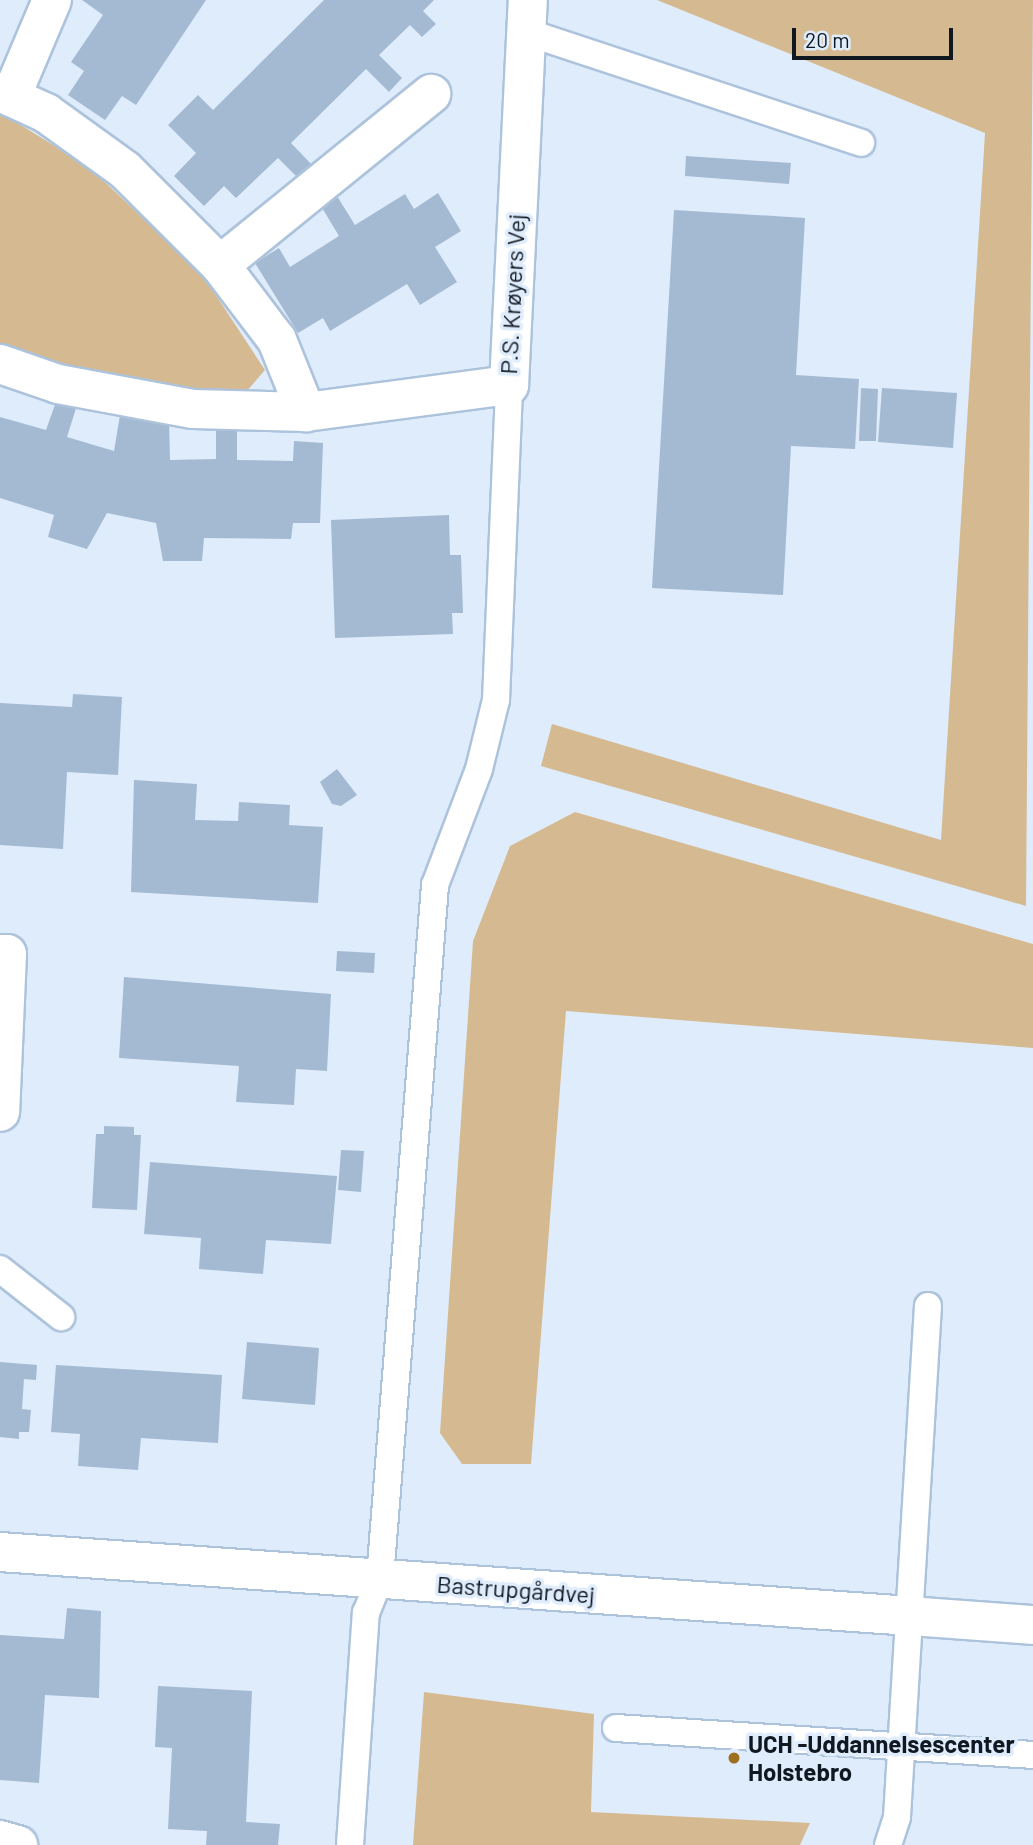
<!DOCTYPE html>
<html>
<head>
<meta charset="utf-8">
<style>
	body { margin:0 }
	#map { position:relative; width:1033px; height:1845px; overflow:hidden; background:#dfecfc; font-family:Barlow,sans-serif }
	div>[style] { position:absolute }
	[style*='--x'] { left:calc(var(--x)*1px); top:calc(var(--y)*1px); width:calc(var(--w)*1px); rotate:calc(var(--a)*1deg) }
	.green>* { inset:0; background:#d5ba91 }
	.building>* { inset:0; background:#a4bad2 }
	.roads { filter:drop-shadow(2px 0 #adc3dc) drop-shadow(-2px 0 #adc3dc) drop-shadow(0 2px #adc3dc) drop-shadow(0 -2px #adc3dc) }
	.lane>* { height:26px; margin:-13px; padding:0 13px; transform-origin:13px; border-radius:13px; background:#fff }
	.street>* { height:38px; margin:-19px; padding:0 19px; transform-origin:19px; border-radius:19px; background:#fff }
	.secondary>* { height:38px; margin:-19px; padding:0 19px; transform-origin:19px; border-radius:19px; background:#fff }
	.dots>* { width:19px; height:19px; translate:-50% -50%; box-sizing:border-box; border:4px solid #dfecfc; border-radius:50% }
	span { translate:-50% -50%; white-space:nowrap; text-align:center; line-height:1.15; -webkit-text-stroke:7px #dfecfc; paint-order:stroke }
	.street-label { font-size:24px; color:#0f1720 }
	.poi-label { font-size:24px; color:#0f1720; font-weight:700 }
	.left { translate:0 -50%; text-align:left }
	.scale { position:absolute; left:792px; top:28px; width:161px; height:32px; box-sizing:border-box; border:4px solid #0f1720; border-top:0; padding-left:9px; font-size:21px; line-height:24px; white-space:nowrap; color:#0f1720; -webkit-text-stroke:5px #dfecfc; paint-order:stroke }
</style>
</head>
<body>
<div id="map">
	<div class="green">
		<i style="clip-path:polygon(657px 0,1033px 0,1026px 906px,541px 766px,552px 724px,941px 840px,985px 133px)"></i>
		<i style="clip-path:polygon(0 112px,90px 168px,202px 274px,265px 370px,240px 399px,118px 383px,0 353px)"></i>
		<i style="clip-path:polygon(575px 812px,1033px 944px,1033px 1048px,566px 1011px,531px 1464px,462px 1464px,440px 1433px,473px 941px,510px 846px)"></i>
		<i style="clip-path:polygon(424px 1692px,594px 1714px,591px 1812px,810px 1823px,800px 1845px,413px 1845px)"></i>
	</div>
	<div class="building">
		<i style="clip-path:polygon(82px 0,206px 0,136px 105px,122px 96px,105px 120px,68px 95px,84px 71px,71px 62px,103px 15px)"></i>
		<i style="clip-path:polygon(324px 0,434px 0,423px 11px,436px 24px,422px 37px,410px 25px,379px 55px,402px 78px,389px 92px,366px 69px,291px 143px,314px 167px,300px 180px,278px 158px,236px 198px,224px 186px,204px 206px,174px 176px,196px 153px,168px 125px,198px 95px,213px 110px)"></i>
		<i style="clip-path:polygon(686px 156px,791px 163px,789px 184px,685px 176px)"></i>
		<i style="clip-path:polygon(438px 193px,461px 231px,435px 247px,457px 282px,420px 305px,407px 284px,330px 331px,323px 318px,298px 333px,255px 263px,279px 248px,290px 267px,339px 236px,321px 206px,337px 196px,355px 225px,405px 194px,414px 209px)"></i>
		<i style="clip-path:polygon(674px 210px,805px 218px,796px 375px,859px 379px,855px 449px,791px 446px,783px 595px,652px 588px)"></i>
		<i style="clip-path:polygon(861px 388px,878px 389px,876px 441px,859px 441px)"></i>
		<i style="clip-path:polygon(882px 388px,957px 393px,953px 448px,878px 442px)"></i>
		<i style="clip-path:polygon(57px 399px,77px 405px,67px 437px,114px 451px,120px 415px,169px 420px,170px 460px,216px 459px,216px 427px,237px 427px,237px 460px,293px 461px,294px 441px,323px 443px,320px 523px,293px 523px,291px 539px,204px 538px,202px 561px,163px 561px,156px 523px,107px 513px,87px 549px,48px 537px,54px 515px,0 498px,0 417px,46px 430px)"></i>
		<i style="clip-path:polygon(449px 515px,450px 555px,461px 555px,463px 613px,452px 613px,453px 634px,335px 638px,331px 520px)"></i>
		<i style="clip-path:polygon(73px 694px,122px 697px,118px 775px,67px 772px,63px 849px,0 845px,0 703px,72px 707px)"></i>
		<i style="clip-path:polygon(337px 769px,357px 795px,341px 806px,332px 804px,320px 782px)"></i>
		<i style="clip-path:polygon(134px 780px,197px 784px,195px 820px,238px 821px,239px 802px,290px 805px,289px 825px,323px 827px,318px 903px,131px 892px)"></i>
		<i style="clip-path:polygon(337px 951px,375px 953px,374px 973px,336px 971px)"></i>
		<i style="clip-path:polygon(124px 977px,331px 994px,327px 1071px,296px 1069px,294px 1105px,236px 1102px,239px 1066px,119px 1058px)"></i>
		<i style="clip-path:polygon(104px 1126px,134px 1127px,134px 1135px,141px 1135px,137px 1210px,92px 1208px,96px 1134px,104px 1134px)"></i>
		<i style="clip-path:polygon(341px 1150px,364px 1151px,361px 1192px,338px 1190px)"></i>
		<i style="clip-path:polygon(150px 1162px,337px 1176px,331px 1244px,266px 1240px,263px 1274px,199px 1269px,201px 1238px,144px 1234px)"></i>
		<i style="clip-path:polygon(247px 1342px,319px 1348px,315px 1405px,242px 1399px)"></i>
		<i style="clip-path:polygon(0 1362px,37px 1365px,36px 1380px,24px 1379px,22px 1409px,31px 1410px,29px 1432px,19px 1432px,19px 1439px,0 1437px)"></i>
		<i style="clip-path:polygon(56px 1365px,222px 1375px,218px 1443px,141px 1438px,138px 1470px,78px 1466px,80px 1434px,51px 1432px)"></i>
		<i style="clip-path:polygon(67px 1608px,101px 1611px,99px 1698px,45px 1695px,39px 1783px,0 1780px,0 1635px,64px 1639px)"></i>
		<i style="clip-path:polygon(158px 1686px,252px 1691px,246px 1822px,280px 1824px,278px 1845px,206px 1845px,207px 1831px,168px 1829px,172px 1748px,155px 1747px)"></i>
	</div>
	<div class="roads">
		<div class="lane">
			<i style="--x:526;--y:32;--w:353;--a:18.3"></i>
			<i style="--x:0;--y:1269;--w:78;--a:38.2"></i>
			<i style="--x:616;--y:1728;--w:418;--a:3.7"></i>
			<i style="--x:350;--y:1845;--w:233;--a:-86.1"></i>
			<i style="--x:366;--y:1613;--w:38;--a:-68"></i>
			<i style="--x:380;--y:1578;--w:695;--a:-85.46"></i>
			<i style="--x:435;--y:885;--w:124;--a:-69.2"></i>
			<i style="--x:479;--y:769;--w:71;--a:-76.2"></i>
			<i style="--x:496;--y:700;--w:315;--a:-87.6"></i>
			<i style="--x:888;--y:1845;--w:29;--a:-72"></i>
			<i style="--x:897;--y:1817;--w:512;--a:-86.53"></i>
		</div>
		<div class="street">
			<i style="--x:0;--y:92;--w:51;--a:24.5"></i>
			<i style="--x:46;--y:113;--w:97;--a:35.8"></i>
			<i style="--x:125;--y:170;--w:134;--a:45"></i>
			<i style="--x:220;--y:265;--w:94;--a:52.8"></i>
			<i style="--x:277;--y:340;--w:78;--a:68.1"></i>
			<i style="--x:11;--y:97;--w:105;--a:-67.1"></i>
			<i style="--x:220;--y:265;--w:272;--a:-39"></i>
			<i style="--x:0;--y:364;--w:61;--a:19"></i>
			<i style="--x:58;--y:384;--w:137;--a:10.5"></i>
			<i style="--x:193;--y:409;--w:113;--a:1.5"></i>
			<i style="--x:306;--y:412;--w:205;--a:-7.6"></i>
			<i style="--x:509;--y:385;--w:385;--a:-87.2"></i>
			<i style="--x:0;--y:954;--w:7;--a:0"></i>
			<i style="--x:7;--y:954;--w:158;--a:92.5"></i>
			<i style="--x:0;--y:1552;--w:912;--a:4.02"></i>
			<i style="--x:0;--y:1840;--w:19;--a:16"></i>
		</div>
		<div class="secondary">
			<i style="--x:910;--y:1616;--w:123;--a:4.2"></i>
		</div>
	</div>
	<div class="dots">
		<i style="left:734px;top:1758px;background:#9d7020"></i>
	</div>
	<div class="street-label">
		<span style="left:512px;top:294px;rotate:-87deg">P.S. Krøyers Vej</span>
		<span style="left:516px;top:1589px;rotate:4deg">Bastrupgårdvej</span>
	</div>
	<div class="poi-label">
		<span class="left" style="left:748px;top:1758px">UCH -Uddannelsescenter<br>Holstebro</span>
	</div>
	<div class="scale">20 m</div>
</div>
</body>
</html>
